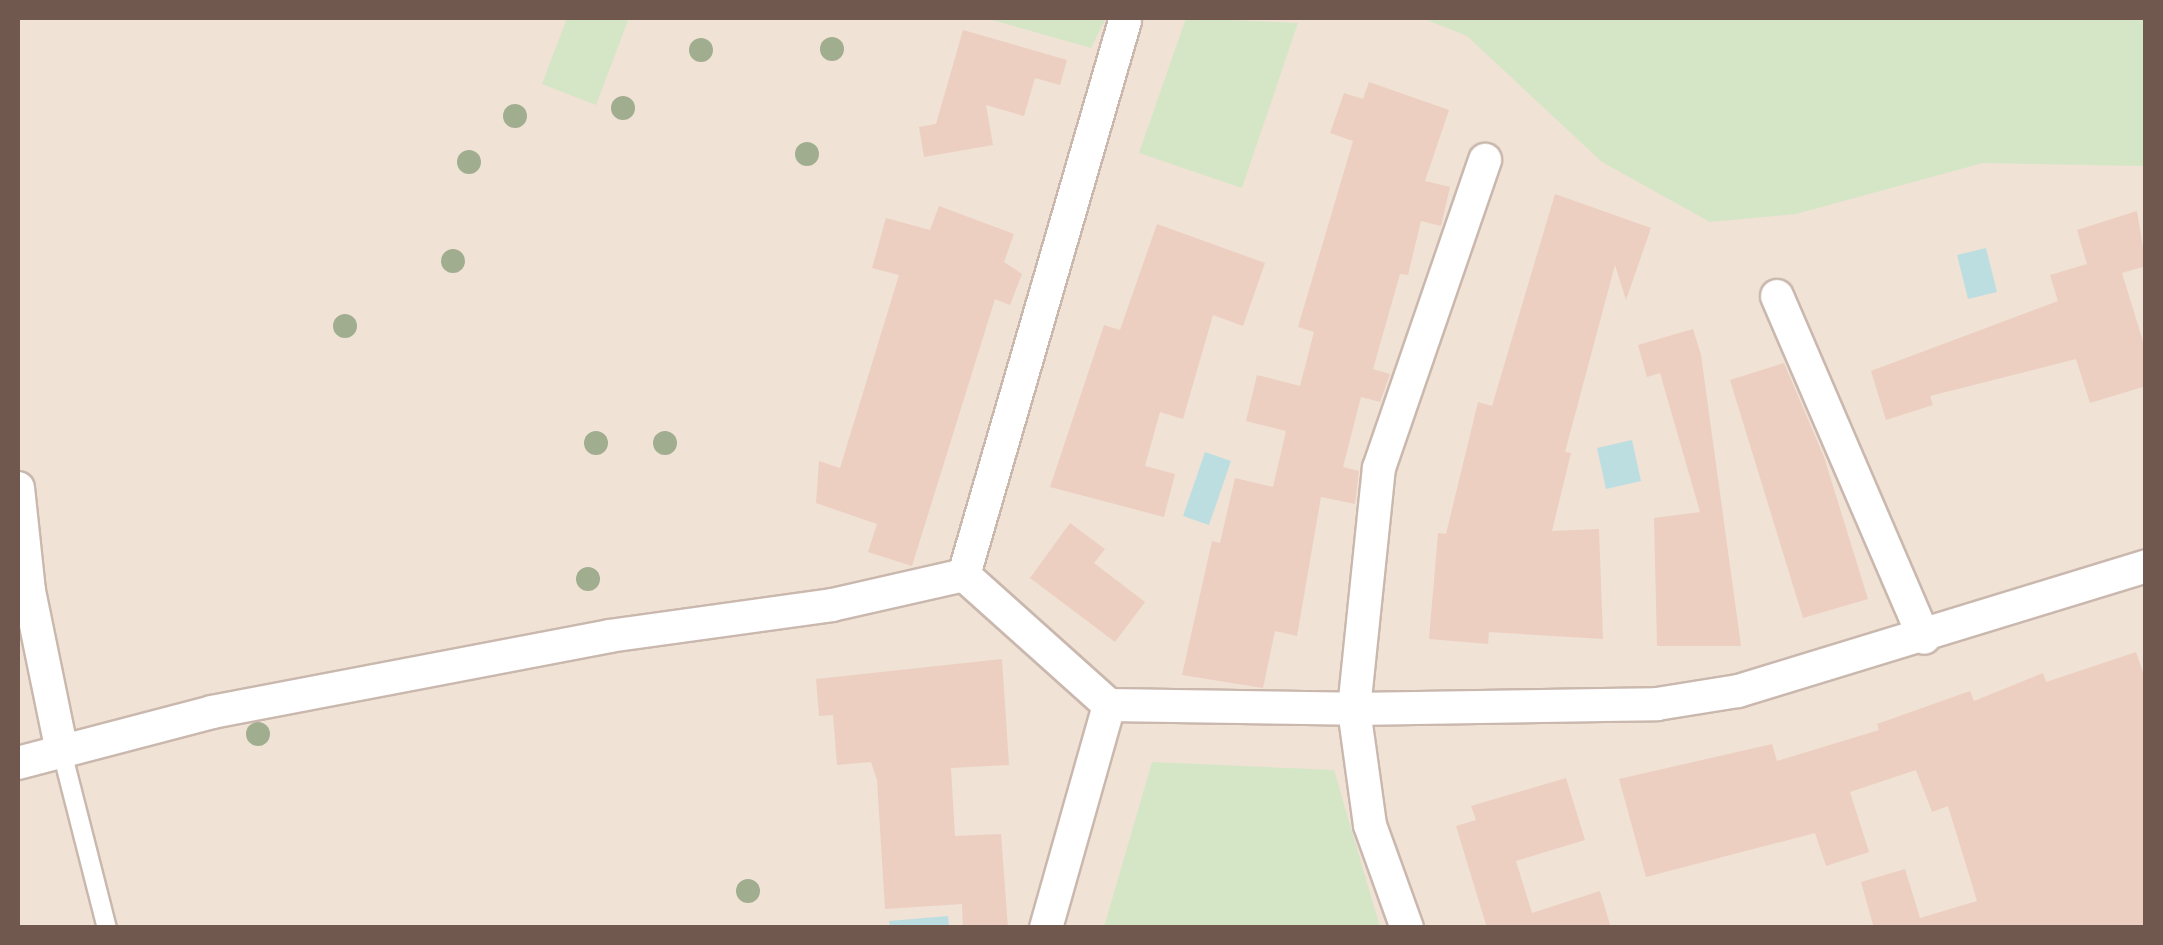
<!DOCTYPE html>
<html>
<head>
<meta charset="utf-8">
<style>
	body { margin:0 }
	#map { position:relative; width:2163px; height:945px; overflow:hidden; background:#faf1e6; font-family:"Alegreya Sans",sans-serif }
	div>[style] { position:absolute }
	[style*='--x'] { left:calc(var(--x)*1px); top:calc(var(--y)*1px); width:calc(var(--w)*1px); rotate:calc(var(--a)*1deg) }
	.residential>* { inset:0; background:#f0e2d5 }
	.green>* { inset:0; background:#d5e6c6 }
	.water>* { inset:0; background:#bddee1 }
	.building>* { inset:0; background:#eccfc1 }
	.roads { filter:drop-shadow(2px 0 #cab8ae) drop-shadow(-2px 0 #cab8ae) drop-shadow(0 2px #cab8ae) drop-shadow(0 -2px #cab8ae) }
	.lane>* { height:18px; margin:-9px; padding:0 9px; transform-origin:9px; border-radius:9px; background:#fff }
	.street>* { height:32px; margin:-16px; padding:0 16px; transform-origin:16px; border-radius:16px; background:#fff }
	.trees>* { width:24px; height:24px; margin:-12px; border-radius:50%; background:#a1ad8f }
	span { translate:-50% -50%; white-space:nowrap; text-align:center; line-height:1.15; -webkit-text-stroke:10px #fdf5ec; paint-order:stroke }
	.frame { position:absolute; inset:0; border:20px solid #70584e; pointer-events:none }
</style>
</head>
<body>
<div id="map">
	<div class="residential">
		<i style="clip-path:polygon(18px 18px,2145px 18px,2145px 927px,18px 927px)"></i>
	</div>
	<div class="green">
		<i style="clip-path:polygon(567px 18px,629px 18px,596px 105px,542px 84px)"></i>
		<i style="clip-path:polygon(985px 18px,1106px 18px,1091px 48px)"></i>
		<i style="clip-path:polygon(1186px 18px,1298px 23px,1242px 188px,1139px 153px)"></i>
		<i style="clip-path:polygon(1422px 18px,2145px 18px,2145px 166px,1983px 163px,1796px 214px,1710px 222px,1602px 162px,1467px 36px)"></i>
		<i style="clip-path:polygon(1152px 762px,1334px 770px,1380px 927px,1104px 927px)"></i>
	</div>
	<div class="water">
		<i style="clip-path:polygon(1986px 248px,1997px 292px,1968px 299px,1957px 255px)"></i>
		<i style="clip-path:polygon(1632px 440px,1641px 481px,1606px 489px,1597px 448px)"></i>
		<i style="clip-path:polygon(1205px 452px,1231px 461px,1209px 525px,1183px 516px)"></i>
		<i style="clip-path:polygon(948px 916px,949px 927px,890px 927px,889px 921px)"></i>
	</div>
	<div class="building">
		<i style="clip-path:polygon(963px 30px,1067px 60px,1060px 85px,1035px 78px,1024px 116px,986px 105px,993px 145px,924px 157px,919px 127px,936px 124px)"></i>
		<i style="clip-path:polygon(1369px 82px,1449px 110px,1425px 181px,1450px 187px,1441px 226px,1421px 221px,1408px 275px,1400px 274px,1373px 369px,1390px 374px,1380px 402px,1361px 397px,1343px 467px,1359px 471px,1355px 504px,1321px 497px,1297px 636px,1275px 631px,1263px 688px,1182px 675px,1212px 541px,1220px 543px,1235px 478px,1273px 487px,1286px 431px,1246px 421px,1257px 375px,1300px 386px,1314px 332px,1298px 327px,1353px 141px,1330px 133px,1344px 93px,1363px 99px)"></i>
		<i style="clip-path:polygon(1555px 194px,1651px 228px,1626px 300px,1615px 265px,1565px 452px,1571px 453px,1552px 531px,1599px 529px,1603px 639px,1489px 632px,1488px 644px,1429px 639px,1438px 533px,1446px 534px,1478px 402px,1492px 406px)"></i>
		<i style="clip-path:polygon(939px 206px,1014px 234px,1004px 262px,1022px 274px,1010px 305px,995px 299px,912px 566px,868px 552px,877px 524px,816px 503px,819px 461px,840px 468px,899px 275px,872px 268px,886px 218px,930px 230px)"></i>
		<i style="clip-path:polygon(2137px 211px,2146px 266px,2122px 273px,2146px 351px,2146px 386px,2090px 403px,2076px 359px,1930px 396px,1933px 405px,1886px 420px,1871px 371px,2058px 301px,2050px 275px,2087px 264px,2077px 230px)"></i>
		<i style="clip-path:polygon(1157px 224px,1265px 263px,1243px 326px,1213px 315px,1183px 419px,1160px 412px,1145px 466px,1175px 474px,1164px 517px,1050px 487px,1104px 325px,1120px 330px)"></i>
		<i style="clip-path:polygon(1693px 329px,1701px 355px,1741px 646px,1657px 646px,1654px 518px,1700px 512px,1660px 373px,1647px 377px,1638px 345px)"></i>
		<i style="clip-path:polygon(1784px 363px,1824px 457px,1868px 599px,1803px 618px,1730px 380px)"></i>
		<i style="clip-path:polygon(1070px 523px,1105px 549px,1094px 563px,1145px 602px,1115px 642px,1030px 578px)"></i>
		<i style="clip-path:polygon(2136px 652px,2146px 681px,2146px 928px,1874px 928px,1861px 882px,1905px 869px,1920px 918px,1977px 901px,1948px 806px,1932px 812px,1916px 770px,1850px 792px,1869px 852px,1826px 866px,1815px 833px,1646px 877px,1619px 779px,1772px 744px,1777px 761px,1879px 730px,1877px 724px,1970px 691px,1974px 701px,2043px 673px,2046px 682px)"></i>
		<i style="clip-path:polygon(1002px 659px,1009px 765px,951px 768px,955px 836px,1001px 834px,1008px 928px,963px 928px,962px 904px,885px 909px,877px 780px,871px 762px,837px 765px,833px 715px,819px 716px,816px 679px)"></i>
		<i style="clip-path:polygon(1566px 778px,1585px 840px,1516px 861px,1532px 913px,1600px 891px,1611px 928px,1487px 928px,1456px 826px,1476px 820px,1471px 806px)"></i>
	</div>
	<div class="roads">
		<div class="lane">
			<i style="--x:62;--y:752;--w:182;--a:75.7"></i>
		</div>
		<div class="street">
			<i style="--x:1777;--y:296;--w:372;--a:66.7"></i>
			<i style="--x:18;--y:488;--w:104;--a:83.9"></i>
			<i style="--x:29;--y:591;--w:164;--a:78.4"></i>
			<i style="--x:964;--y:575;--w:577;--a:-73.8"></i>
			<i style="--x:18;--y:763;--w:201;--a:-14.7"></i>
			<i style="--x:212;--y:712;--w:404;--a:-10.8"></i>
			<i style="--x:609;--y:636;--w:225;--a:-7.9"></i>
			<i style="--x:832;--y:605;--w:135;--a:-12.8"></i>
			<i style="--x:964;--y:575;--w:195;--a:41.9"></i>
			<i style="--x:1109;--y:705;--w:245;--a:0.9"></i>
			<i style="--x:1354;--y:709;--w:303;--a:-0.9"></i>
			<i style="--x:1657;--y:704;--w:82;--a:-9.1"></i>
			<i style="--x:1738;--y:691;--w:427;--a:-17"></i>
			<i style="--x:1046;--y:928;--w:232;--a:-74.2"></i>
			<i style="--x:1407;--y:928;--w:109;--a:-109.8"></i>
			<i style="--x:1370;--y:825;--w:117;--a:-97.9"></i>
			<i style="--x:1354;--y:709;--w:242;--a:-84.1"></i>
			<i style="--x:1379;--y:468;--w:326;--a:-71"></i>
		</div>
	</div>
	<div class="trees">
		<i style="left:832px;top:49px"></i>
		<i style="left:701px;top:50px"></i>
		<i style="left:623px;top:108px"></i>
		<i style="left:515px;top:116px"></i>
		<i style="left:807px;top:154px"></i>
		<i style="left:469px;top:162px"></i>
		<i style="left:453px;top:261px"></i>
		<i style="left:345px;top:326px"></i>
		<i style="left:596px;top:443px"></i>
		<i style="left:665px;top:443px"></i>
		<i style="left:588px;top:579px"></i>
		<i style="left:258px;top:734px"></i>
		<i style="left:748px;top:891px"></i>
	</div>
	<div class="frame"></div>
</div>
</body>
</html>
